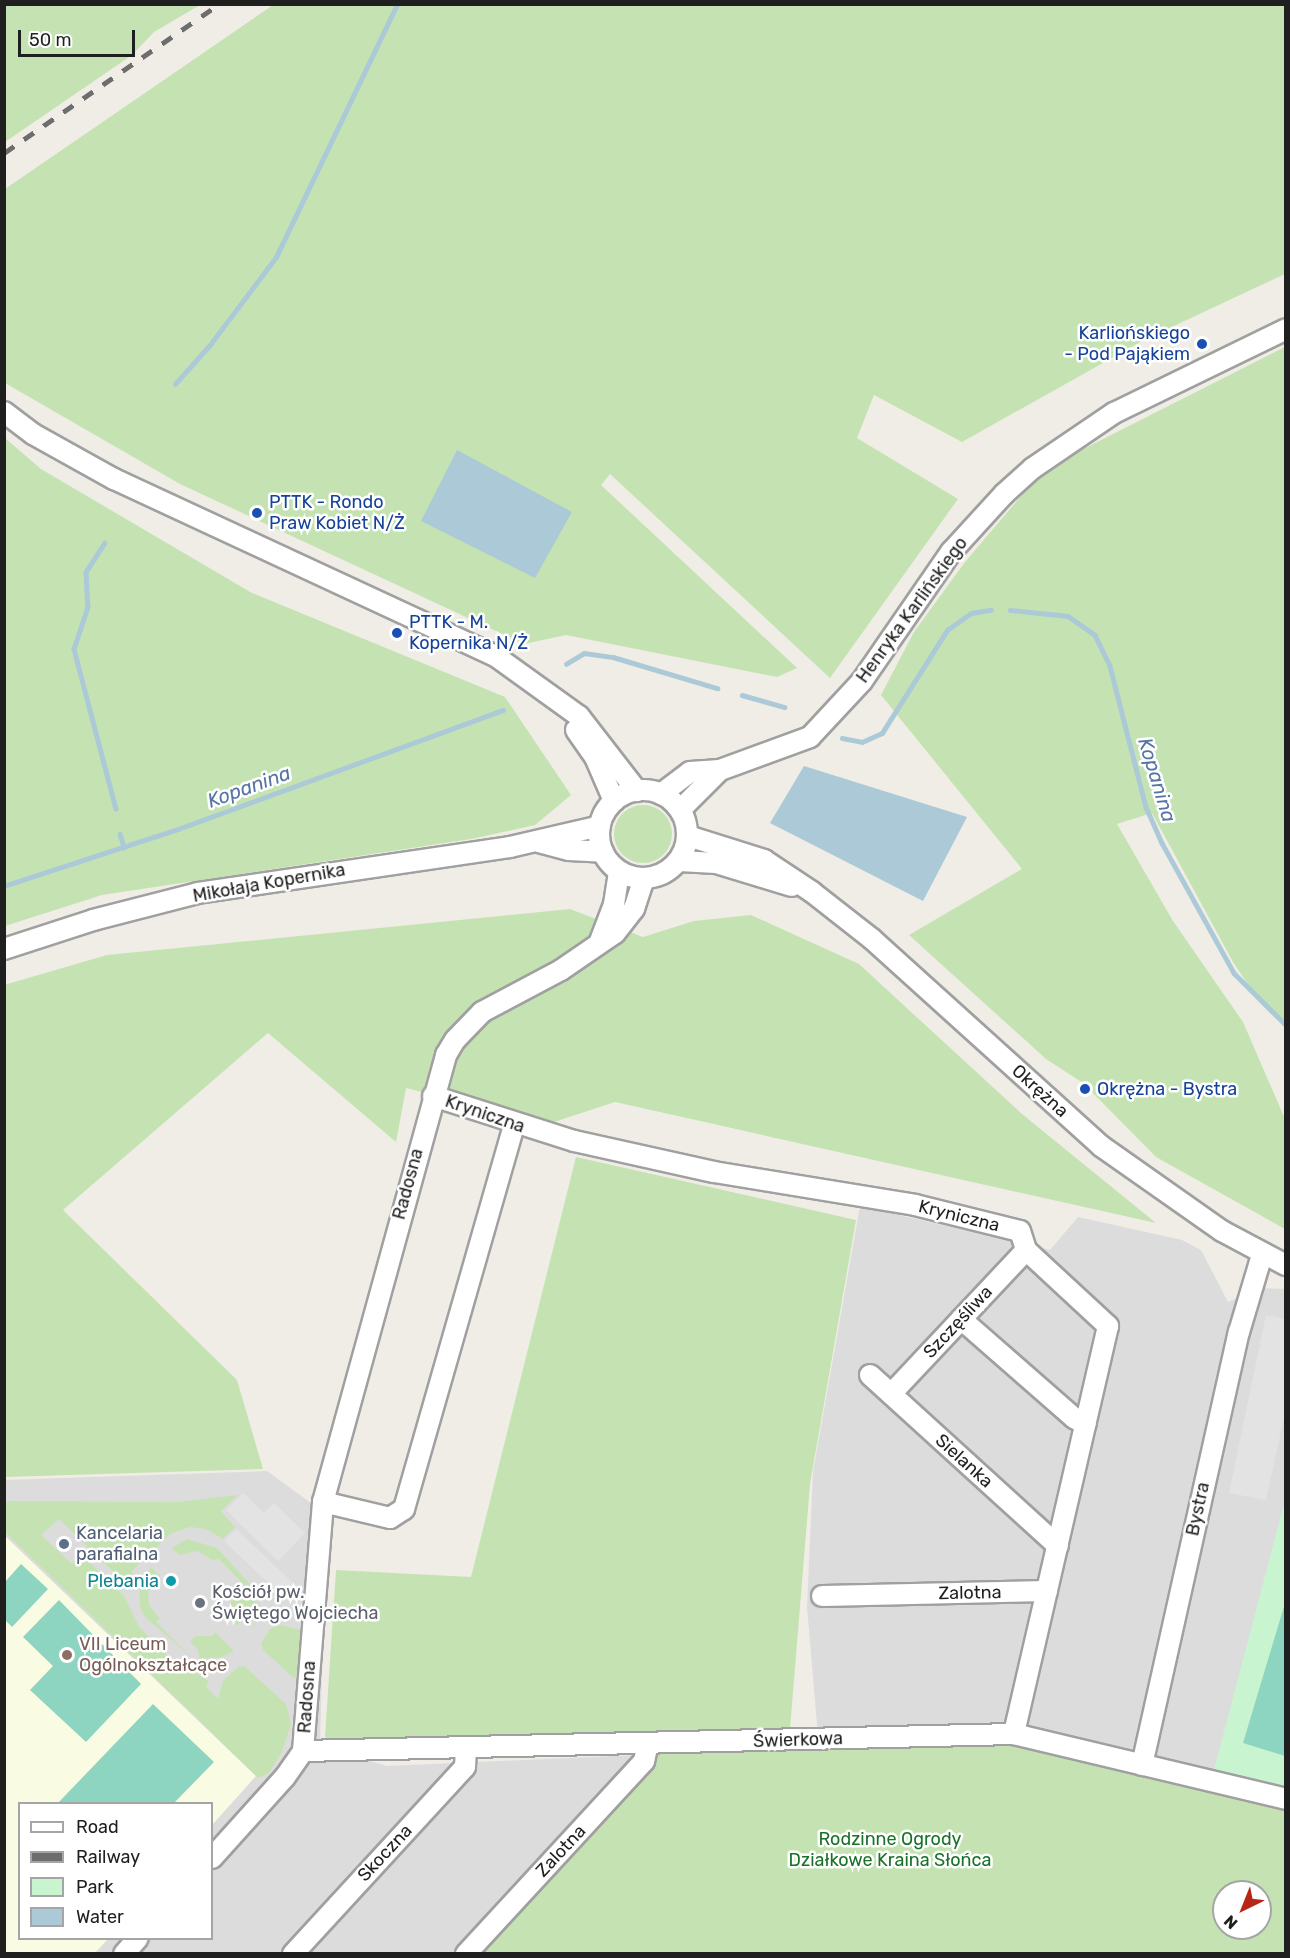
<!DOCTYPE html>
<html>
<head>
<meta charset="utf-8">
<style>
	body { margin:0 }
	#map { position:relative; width:1290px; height:1958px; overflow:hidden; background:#efede6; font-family:Rubik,sans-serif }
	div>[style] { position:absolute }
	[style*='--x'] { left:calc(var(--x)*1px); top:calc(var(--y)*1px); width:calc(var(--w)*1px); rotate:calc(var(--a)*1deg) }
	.residential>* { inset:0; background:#dddcdc }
	.education>* { inset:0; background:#f9fce2 }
	.grass>* { inset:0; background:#c5e3b2 }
	.round { border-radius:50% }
	.park>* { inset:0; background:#c8f4d0 }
	.pitch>* { inset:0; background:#8dd5c0 }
	.parking>* { inset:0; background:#e3e3e3 }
	.water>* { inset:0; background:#acc9d7 }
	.stream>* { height:4.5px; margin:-2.25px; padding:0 2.25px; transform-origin:2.25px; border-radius:2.25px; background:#acc9d7 }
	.roads { filter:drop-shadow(2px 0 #a0a0a0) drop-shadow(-2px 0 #a0a0a0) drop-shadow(0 2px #a0a0a0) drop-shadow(0 -2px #a0a0a0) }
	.minor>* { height:20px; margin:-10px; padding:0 10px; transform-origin:10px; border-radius:10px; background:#fff }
	.minor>.ring { margin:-10px; padding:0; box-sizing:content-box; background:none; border:20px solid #fff; border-radius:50% }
	.rail>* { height:4.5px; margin-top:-2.25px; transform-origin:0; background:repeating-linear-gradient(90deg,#6d6d6d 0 12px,transparent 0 24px) }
	.dots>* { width:16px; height:16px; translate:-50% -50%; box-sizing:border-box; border:3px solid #fff; border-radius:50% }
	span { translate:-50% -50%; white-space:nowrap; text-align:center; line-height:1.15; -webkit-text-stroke:5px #fff; paint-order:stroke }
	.transit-label { font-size:18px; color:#164399 }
	.right { translate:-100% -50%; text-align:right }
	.left { translate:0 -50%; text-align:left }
	.street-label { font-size:18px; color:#1f1f1f }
	.service-label { font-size:18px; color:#4e5e75 }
	.culture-label { font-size:18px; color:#0d838f }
	.worship-label { font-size:18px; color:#5b616d }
	.education-label { font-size:18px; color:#785e54 }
	.park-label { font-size:18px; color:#187229 }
	.water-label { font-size:20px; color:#5675a4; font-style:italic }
	.frame { position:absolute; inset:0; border:6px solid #1f1f1f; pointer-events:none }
	.legend { position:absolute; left:18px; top:1802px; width:195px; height:138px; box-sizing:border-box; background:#fff; border:2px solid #a5a5a5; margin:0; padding:8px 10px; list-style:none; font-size:18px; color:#1f1f1f }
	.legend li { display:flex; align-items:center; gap:12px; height:30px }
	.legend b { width:30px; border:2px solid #a5a5a5 }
	.north { position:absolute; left:1212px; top:1880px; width:60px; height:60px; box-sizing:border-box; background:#fff; border:2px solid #a5a5a5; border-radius:50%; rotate:223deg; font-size:16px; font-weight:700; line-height:24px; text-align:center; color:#1f1f1f }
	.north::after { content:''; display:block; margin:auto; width:21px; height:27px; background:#b82716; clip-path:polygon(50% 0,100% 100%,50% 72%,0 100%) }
	.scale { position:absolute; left:18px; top:30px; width:117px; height:27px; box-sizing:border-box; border:3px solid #1f1f1f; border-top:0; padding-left:8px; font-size:18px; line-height:21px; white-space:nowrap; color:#1f1f1f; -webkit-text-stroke:4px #fff; paint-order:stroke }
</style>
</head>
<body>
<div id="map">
	<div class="residential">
		<i style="clip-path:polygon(860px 1206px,1050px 1250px,1078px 1217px,1182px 1240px,1201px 1250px,1228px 1302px,1260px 1288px,1285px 1289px,1285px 1791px,1020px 1730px,818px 1736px,807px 1607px,813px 1472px)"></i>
		<i style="clip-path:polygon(evenodd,267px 1471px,326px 1514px,320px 1746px,387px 1766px,638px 1755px,466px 1953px,5px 1953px,4px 1480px,267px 1471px,20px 1804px,212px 1804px,212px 1938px,20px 1938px,20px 1804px)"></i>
	</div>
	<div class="education">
		<i style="clip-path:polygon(4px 1535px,256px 1776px,212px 1825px,212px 1804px,20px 1804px,20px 1938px,108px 1939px,95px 1953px,5px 1953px)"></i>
	</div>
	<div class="grass">
		<i style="clip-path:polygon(5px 4px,200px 4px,200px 5px,154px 32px,132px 55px,5px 142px)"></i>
		<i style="clip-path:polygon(273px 5px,1285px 5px,1285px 274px,1144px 340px,962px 442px,874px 395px,857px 438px,958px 499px,830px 678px,610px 474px,601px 485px,797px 668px,777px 677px,566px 635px,524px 644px,180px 484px,5px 383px,5px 189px)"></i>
		<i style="clip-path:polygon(1285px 347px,1285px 1027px,1261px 1004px,1233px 962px,1152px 813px,1117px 824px,1173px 921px,1243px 1022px,1285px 1119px,1285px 1229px,1156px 1157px,1083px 1083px,1046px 1059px,909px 935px,1022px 869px,881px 695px,914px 632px,965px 562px,1044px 469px)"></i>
		<i style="clip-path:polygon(5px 438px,41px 469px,252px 593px,505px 697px,571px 795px,535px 825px,471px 839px,102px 895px,5px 926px)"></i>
		<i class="round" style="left:614px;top:805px;width:58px;height:58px"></i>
		<i style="clip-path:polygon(570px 909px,643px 937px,694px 921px,751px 915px,859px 964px,1022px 1114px,1156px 1223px,615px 1102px,548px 1124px,406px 1088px,396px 1142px,268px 1033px,63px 1210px,237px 1380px,263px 1469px,5px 1477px,4px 985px,107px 955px)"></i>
		<i style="clip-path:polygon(576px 1157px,856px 1220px,810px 1484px,790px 1729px,343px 1745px,325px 1737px,336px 1570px,471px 1577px)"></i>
		<i style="clip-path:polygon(238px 1495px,221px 1511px,235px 1527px,223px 1539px,206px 1529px,190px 1527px,170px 1534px,132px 1571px,128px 1586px,59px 1519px,41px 1535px,72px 1564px,81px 1554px,124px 1596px,139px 1627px,168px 1656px,209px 1681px,206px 1686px,218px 1699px,223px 1681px,238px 1667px,244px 1666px,286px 1704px,291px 1724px,282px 1752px,269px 1773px,258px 1778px,5px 1532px,5px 1502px,8px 1501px,177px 1502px)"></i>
		<i style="clip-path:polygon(187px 1539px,217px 1548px,257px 1592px,249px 1590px,218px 1558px,214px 1561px,197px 1551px,179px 1555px,172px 1548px)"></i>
		<i style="clip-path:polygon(151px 1567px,160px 1576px,148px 1592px,149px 1605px,160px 1619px,156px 1622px,191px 1657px,145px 1617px,140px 1607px,139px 1583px)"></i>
		<i style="clip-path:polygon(239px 1593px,260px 1604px,254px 1631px,255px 1620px,251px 1614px,237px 1625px,230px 1619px,231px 1602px)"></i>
		<i style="clip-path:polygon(282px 1625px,301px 1630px,298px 1676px,294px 1678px,263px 1650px,261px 1643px,271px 1628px)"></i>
		<i style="clip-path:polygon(215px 1632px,234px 1651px,222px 1657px,200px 1659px,197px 1648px,190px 1642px,195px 1636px,212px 1636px)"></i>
		<i style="clip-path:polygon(evenodd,1018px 1745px,1285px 1805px,1285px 1953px,474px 1954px,662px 1750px,1018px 1745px,1224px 1892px,1260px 1892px,1260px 1928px,1224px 1928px,1224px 1892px)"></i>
	</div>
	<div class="park">
		<i style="clip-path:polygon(1285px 1500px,1285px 1788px,1214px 1770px)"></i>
	</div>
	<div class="pitch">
		<i style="clip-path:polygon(21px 1564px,48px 1589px,12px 1627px,5px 1620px,5px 1582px)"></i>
		<i style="clip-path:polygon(59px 1600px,141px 1684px,86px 1742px,30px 1690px,53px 1666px,23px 1637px)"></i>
		<i style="clip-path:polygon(1285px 1603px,1285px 1756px,1243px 1743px)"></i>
		<i style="clip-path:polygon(153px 1704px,214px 1762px,174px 1803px,58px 1803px)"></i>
	</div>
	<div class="parking">
		<i style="clip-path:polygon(1266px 1315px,1285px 1319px,1286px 1408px,1266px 1500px,1229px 1493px)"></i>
		<i style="clip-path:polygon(243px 1493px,264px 1513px,274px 1503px,305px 1533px,278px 1561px,226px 1510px)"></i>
		<i style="clip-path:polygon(236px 1529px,296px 1586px,284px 1598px,224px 1541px)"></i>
	</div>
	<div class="water">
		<i style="clip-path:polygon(457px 450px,572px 512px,535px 578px,421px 521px)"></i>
		<i style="clip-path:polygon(804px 766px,967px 817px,923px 901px,770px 823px)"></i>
	</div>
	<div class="stream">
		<i style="--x:175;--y:384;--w:51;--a:-48.2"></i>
		<i style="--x:209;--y:346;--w:111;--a:-53"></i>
		<i style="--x:276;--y:257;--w:280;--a:-64.4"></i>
		<i style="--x:105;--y:543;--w:35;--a:123"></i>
		<i style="--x:86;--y:572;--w:35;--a:87"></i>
		<i style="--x:88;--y:607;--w:44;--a:108.4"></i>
		<i style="--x:74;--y:649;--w:165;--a:75.3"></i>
		<i style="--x:1010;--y:610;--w:58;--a:5.9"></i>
		<i style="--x:1068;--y:616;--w:33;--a:35"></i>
		<i style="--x:1095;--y:635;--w:34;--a:64"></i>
		<i style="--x:1110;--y:666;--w:146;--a:75.7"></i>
		<i style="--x:1146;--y:807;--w:39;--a:66"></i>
		<i style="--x:1162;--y:843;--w:149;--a:61"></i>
		<i style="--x:1234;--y:973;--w:74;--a:45"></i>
		<i style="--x:566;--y:664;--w:21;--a:-31"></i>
		<i style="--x:584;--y:653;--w:29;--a:8"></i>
		<i style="--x:613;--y:657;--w:109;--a:16.6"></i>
		<i style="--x:742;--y:695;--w:44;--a:15.9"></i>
		<i style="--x:842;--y:738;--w:20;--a:11"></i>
		<i style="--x:862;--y:742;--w:22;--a:-24"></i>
		<i style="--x:882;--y:733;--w:122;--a:-57.7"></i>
		<i style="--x:947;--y:630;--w:29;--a:-35"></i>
		<i style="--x:971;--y:613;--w:20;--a:-9"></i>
		<i style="--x:120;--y:834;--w:14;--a:73"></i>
		<i style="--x:4;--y:886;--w:183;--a:-18.1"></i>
		<i style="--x:178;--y:829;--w:346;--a:-20.1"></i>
	</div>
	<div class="roads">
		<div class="minor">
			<i style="--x:4;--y:412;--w:36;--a:37"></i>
			<i style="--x:33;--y:434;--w:93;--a:29.1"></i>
			<i style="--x:114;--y:479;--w:419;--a:24.9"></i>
			<i style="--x:494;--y:655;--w:105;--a:35.7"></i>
			<i style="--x:579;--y:716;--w:95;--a:52.3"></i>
			<i style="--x:576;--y:730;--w:33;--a:55"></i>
			<i style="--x:595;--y:757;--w:48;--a:66.6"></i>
			<i class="ring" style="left:599px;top:790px;width:68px;height:68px"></i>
			<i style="--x:661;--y:794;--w:36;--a:-37"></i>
			<i style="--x:690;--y:772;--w:30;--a:-4"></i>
			<i style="--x:720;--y:770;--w:96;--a:-20.1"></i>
			<i style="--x:810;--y:737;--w:76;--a:-47.1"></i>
			<i style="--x:862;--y:681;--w:157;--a:-55.4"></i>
			<i style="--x:951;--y:552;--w:79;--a:-47.6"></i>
			<i style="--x:1004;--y:494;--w:39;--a:-42"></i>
			<i style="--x:1033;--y:468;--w:98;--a:-34.2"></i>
			<i style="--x:1114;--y:413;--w:191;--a:-26"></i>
			<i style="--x:680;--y:810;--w:57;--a:-45"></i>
			<i style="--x:688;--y:836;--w:80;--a:17.5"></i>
			<i style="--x:764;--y:860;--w:58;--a:33.7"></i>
			<i style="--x:812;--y:892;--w:76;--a:38.1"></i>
			<i style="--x:872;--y:939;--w:309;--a:42.1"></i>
			<i style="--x:1101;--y:1146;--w:148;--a:35.1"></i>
			<i style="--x:1222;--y:1231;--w:72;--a:28"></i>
			<i style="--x:539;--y:842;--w:31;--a:15"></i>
			<i style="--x:569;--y:850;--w:34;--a:3"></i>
			<i style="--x:679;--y:861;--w:37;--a:3"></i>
			<i style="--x:716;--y:863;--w:79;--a:16.8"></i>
			<i style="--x:600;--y:941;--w:40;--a:-69"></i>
			<i style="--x:614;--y:904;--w:32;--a:-81"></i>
			<i style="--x:4;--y:949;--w:94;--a:-18"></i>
			<i style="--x:93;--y:920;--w:108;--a:-14.4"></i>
			<i style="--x:198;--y:893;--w:315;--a:-8.4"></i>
			<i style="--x:510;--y:847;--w:92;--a:-13.1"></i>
			<i style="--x:433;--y:1096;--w:148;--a:17.7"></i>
			<i style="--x:574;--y:1141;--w:143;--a:12.5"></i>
			<i style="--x:714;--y:1172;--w:204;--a:9.3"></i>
			<i style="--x:915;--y:1205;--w:108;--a:13.9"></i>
			<i style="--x:1020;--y:1231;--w:20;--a:72"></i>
			<i style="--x:1026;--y:1250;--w:112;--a:42.8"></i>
			<i style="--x:1108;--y:1326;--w:419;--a:103"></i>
			<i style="--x:961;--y:1319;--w:150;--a:41.2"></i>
			<i style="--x:1074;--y:1418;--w:13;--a:27"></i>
			<i style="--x:870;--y:1375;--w:254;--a:42.3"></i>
			<i style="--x:891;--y:1394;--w:197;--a:-46.8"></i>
			<i style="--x:323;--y:1502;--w:69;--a:13.4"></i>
			<i style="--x:390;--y:1518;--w:17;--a:-33"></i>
			<i style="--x:404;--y:1509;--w:399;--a:-74"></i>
			<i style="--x:822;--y:1596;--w:225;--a:-1.3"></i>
			<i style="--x:303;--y:1751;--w:711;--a:-1.37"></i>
			<i style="--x:1014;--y:1734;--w:280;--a:13.4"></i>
			<i style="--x:1142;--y:1765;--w:444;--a:-77.4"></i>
			<i style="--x:1239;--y:1332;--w:80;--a:-73.4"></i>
			<i style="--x:212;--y:1858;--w:109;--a:-48"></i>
			<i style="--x:285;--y:1777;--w:32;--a:-55"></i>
			<i style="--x:303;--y:1751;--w:250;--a:-85.4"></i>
			<i style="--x:323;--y:1502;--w:464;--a:-74.6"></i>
			<i style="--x:446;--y:1055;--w:17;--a:-59"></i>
			<i style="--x:455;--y:1040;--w:39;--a:-46"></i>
			<i style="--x:482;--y:1012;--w:89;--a:-28"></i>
			<i style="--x:561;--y:970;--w:65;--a:-34.4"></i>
			<i style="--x:615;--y:933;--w:31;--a:-52"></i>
			<i style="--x:634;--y:909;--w:32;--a:-72"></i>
			<i style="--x:124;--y:1954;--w:21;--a:-49"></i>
			<i style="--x:293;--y:1954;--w:254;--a:-47.4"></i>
			<i style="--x:465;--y:1767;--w:19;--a:-87"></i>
			<i style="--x:466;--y:1954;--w:263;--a:-47.3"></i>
			<i style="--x:644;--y:1761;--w:17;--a:-77"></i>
		</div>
	</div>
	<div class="rail">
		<i style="--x:4;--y:153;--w:262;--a:-34.7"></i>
	</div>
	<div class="dots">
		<i style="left:1202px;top:344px;background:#1a4fb4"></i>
		<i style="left:257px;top:513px;background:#1a4fb4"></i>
		<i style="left:397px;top:633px;background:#1a4fb4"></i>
		<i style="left:1085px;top:1089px;background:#1a4fb4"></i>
		<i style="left:64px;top:1544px;background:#5c6f8a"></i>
		<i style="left:171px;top:1581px;background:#0f9aa8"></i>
		<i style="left:200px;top:1603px;background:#6b7280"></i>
		<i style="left:67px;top:1655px;background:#8d6e63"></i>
	</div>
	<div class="transit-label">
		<span class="right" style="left:1190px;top:344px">Karliońskiego<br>- Pod Pająkiem</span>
		<span class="left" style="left:269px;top:513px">PTTK - Rondo<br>Praw Kobiet N/Ż</span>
		<span class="left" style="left:409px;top:633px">PTTK - M.<br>Kopernika N/Ż</span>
		<span class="left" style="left:1097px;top:1089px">Okrężna - Bystra</span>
	</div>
	<div class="street-label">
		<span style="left:912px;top:610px;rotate:-54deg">Henryka Karlińskiego</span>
		<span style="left:269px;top:883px;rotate:-10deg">Mikołaja Kopernika</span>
		<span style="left:1040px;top:1091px;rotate:42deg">Okrężna</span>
		<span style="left:485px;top:1114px;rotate:19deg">Kryniczna</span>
		<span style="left:408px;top:1184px;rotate:-75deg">Radosna</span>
		<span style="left:959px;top:1216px;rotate:14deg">Kryniczna</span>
		<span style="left:958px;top:1322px;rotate:-47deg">Szczęśliwa</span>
		<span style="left:964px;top:1461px;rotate:42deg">Sielanka</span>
		<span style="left:1198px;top:1509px;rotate:-78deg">Bystra</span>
		<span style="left:970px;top:1593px;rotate:-1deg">Zalotna</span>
		<span style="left:307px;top:1697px;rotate:-86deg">Radosna</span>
		<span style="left:798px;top:1740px;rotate:-2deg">Świerkowa</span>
		<span style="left:561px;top:1851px;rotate:-47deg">Zalotna</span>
		<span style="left:385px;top:1853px;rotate:-47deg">Skoczna</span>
	</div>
	<div class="service-label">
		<span class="left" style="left:76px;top:1544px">Kancelaria<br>parafialna</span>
	</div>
	<div class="culture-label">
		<span class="right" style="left:159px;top:1581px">Plebania</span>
	</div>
	<div class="worship-label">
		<span class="left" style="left:212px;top:1603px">Kościół pw.<br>Świętego Wojciecha</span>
	</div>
	<div class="education-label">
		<span class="left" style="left:79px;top:1655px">VII Liceum<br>Ogólnokształcące</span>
	</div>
	<div class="park-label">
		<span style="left:890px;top:1850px">Rodzinne Ogrody<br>Działkowe Kraina Słońca</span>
	</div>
	<div class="water-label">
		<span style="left:1157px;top:780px;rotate:73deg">Kopanina</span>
		<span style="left:249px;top:787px;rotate:-20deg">Kopanina</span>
	</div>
	<div class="frame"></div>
	<ul class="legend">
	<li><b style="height:8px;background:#fff"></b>Road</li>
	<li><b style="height:8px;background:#6d6d6d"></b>Railway</li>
	<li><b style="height:16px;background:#c8f4d0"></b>Park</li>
	<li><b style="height:16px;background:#acc9d7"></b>Water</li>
	</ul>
	<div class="north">N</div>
	<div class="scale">50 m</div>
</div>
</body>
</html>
